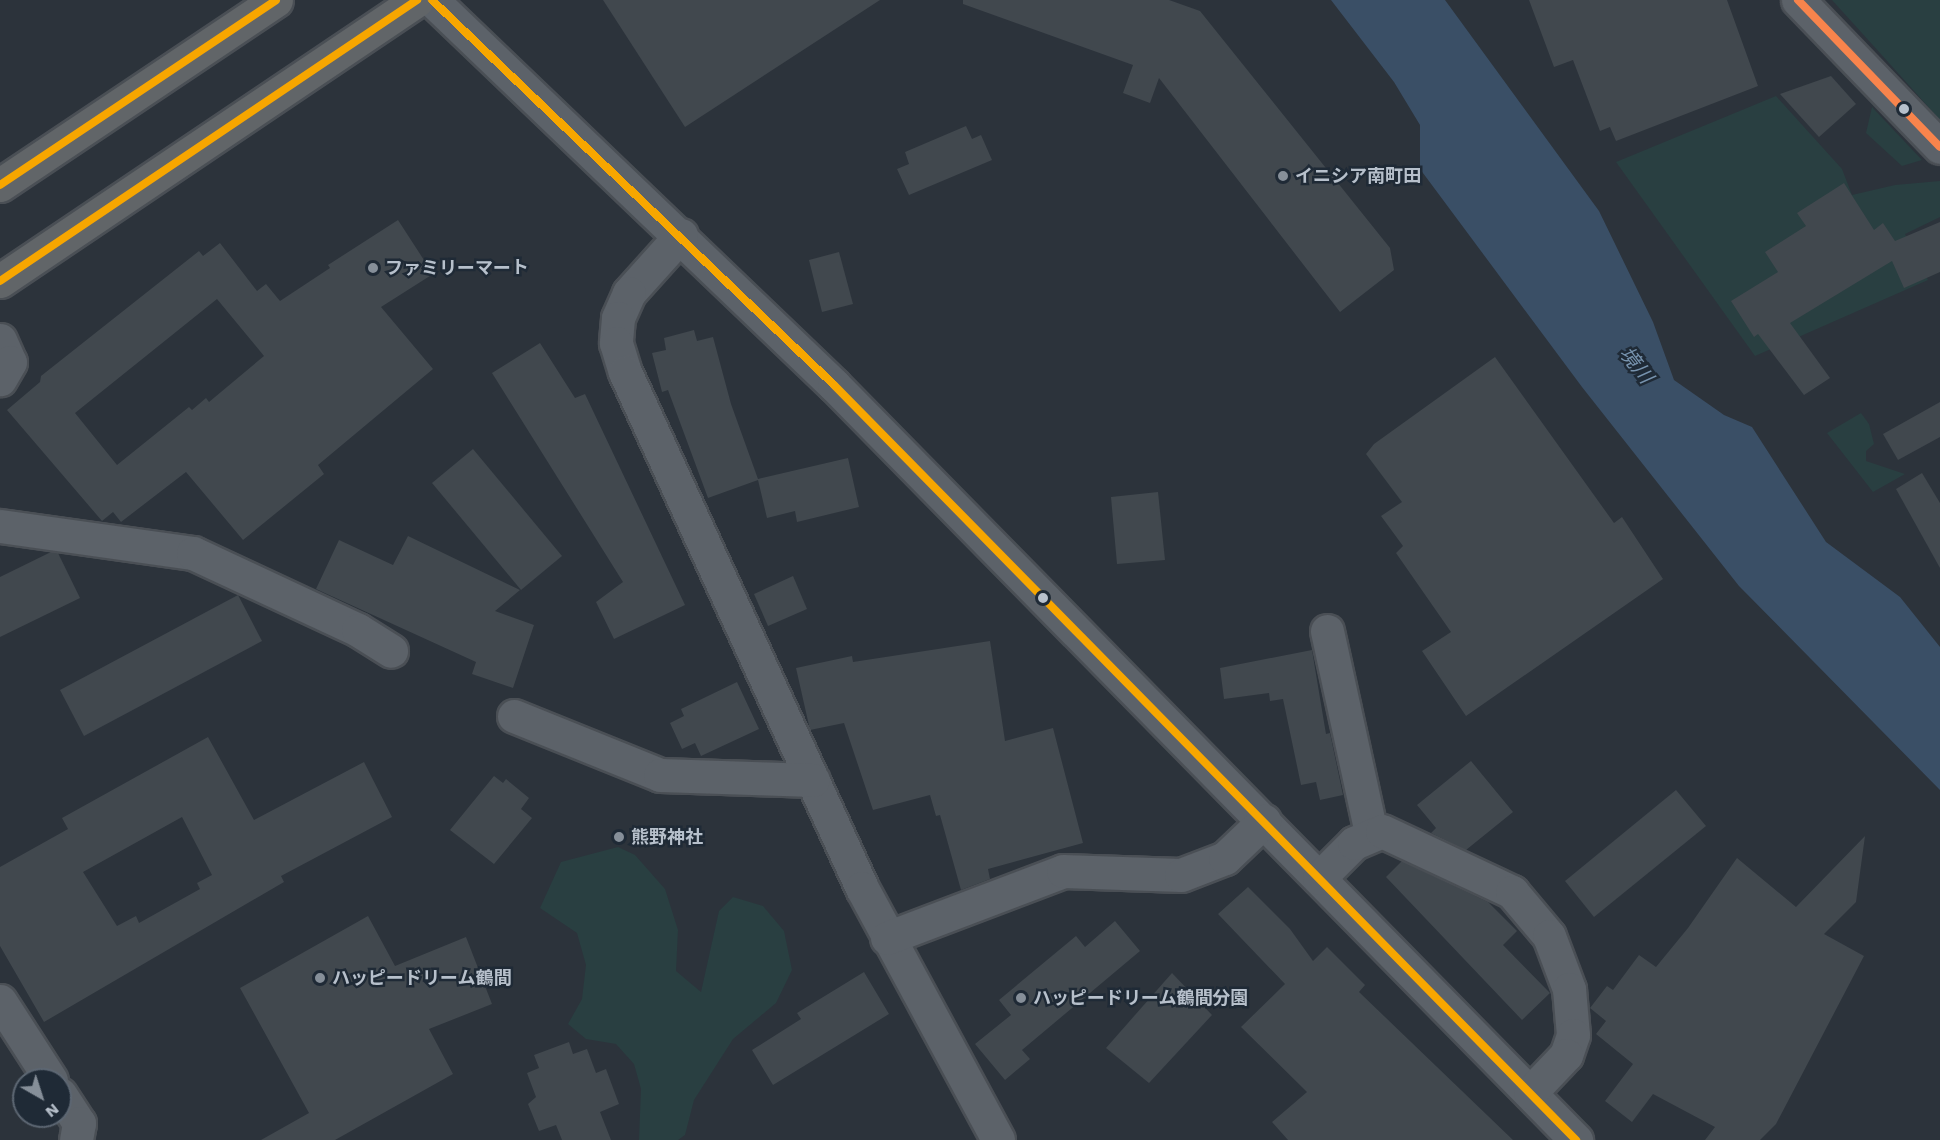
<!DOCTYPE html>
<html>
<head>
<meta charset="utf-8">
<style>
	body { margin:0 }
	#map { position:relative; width:1940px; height:1140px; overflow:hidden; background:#2c333b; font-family:"Work Sans","Noto Sans JP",sans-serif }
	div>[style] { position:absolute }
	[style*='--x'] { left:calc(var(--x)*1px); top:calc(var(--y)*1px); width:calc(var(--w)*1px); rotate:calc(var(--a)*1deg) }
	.green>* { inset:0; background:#293f41 }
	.water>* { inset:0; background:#3a4f66 }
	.building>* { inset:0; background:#41484e }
	.roads { filter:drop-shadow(2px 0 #4a4f55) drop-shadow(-2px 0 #4a4f55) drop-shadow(0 2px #4a4f55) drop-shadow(0 -2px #4a4f55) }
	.minor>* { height:33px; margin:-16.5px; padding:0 16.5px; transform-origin:16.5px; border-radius:16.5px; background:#5c6269 }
	.highway>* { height:33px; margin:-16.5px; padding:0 16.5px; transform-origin:16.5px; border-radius:16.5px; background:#616568 }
	.bus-1>* { height:8px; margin:-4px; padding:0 4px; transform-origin:4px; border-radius:4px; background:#f7a600 }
	.bus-2>* { height:8px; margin:-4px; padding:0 4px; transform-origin:4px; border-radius:4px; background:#f8844c }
	.dots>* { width:16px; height:16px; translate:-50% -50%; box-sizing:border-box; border:3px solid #1f2a36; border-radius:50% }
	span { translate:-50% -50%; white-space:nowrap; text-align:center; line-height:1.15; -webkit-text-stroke:5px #1f2a36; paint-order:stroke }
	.poi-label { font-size:18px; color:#b7c0cb; font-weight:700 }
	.left { translate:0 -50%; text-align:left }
	.water-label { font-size:20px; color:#7793ae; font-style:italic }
	.north { position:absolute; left:12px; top:1068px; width:60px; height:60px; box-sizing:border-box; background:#1f2a36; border:2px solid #5c6672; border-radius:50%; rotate:141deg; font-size:16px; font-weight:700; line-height:24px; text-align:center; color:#b7c0cb }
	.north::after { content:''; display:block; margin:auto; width:21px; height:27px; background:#868f99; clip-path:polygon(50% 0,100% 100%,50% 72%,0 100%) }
</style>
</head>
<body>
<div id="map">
	<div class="green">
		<i style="clip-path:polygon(1832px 0,1940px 0,1940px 120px,1880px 53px)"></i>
		<i style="clip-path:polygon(1776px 96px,1842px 169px,1852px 195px,1895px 185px,1940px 181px,1940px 217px,1905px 234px,1928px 280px,1755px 356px,1616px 162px)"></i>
		<i style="clip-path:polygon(1872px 107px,1922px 160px,1902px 166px,1866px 133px)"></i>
		<i style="clip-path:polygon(1861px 413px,1869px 424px,1874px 444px,1866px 451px,1866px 461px,1905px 474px,1873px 492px,1827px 433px)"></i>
		<i style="clip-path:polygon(618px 847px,635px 855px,665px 889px,678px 930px,676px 971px,701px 992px,719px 911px,733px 897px,763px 906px,784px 931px,792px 970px,776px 1003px,733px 1039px,694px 1100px,685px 1135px,678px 1140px,639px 1140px,641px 1089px,634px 1064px,616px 1044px,586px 1039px,568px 1024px,582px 999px,586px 965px,577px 933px,540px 908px,561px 862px)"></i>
	</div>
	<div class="water">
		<i style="clip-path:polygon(1331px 0,1445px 0,1599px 211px,1653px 322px,1674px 380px,1724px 415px,1752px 427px,1826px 542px,1900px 597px,1940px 647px,1940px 790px,1739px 586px,1582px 387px,1420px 169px,1420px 125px,1394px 82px)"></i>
	</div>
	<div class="building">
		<i style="clip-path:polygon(603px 0,880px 0,685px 127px)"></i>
		<i style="clip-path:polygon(963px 0,1169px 0,1200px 11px,1390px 248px,1394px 270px,1340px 312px,1159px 78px,1150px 103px,1123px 93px,1133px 65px,963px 4px)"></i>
		<i style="clip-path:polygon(1529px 0,1727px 0,1758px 86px,1616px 141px,1610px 127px,1600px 131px,1573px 60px,1554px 67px)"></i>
		<i style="clip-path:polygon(1831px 76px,1856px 104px,1819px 137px,1780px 94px)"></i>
		<i style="clip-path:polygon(966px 126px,972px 139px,981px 135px,992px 160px,909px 195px,897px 169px,909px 164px,905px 152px)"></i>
		<i style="clip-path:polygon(1844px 183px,1874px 230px,1883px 223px,1895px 241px,1940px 222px,1940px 272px,1904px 288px,1892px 261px,1790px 323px,1830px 378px,1804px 395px,1758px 334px,1754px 337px,1731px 301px,1778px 272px,1765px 252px,1806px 226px,1797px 213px)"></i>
		<i style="clip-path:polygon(evenodd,398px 220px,433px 274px,381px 307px,433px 369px,318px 465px,324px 474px,243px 540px,186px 472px,121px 522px,113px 512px,102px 521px,7px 410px,40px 382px,41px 376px,199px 251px,203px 256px,220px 243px,257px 291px,266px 284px,280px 301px,330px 268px,328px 265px,398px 220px,217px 299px,264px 356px,209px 402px,206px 398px,192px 410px,189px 407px,117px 465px,75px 413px,217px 299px)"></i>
		<i style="clip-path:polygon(839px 252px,853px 304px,822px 312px,809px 260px)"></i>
		<i style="clip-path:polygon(694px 330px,697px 341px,713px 337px,731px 404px,758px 479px,848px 458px,859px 507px,797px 522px,795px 511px,767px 518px,758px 480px,708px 498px,668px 390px,662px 392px,652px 353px,666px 350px,664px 338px)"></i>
		<i style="clip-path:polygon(540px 343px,575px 398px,585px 394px,685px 605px,614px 639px,596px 602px,623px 582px,492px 373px)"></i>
		<i style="clip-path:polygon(1495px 357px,1614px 523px,1622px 517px,1663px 579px,1466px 716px,1422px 651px,1451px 632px,1396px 553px,1403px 546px,1381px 516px,1402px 502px,1366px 454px,1374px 444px)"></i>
		<i style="clip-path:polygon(1940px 402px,1940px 437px,1898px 460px,1883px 434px)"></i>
		<i style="clip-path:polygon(473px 449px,562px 556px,521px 590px,432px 483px)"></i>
		<i style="clip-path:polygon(1922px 473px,1940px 503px,1940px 568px,1896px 489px)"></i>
		<i style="clip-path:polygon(1158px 492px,1165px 560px,1117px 564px,1111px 497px)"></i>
		<i style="clip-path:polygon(408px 536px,520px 590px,495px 611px,534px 625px,513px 688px,472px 674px,476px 662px,316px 589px,339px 540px,393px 565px)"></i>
		<i style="clip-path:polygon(51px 552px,58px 553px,80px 598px,0 637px,0 577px)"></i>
		<i style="clip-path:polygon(793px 576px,807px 609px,768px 626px,754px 594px)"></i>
		<i style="clip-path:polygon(238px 595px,262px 641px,84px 736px,60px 690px)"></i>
		<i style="clip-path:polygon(990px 641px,1005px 741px,1053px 728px,1083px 843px,988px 869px,990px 879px,961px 890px,940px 815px,936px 816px,930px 795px,873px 810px,844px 723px,810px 730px,796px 668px,852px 656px,853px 662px)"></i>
		<i style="clip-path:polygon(1312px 650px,1326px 734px,1330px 733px,1343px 795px,1320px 800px,1316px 782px,1301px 785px,1283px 699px,1270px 701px,1269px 693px,1224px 699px,1220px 668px)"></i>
		<i style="clip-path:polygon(737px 682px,759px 729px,701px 756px,695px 743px,682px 749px,670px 723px,684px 716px,681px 709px)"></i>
		<i style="clip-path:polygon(evenodd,208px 737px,254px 820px,364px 762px,392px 817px,281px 876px,284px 882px,44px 1022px,0 946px,0 867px,68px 829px,62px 818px,208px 737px,182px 817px,212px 875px,197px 883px,200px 889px,139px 923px,136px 916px,117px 926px,83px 872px,182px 817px)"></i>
		<i style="clip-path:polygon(1471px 761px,1513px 812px,1466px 850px,1431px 833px,1436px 828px,1417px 805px)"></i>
		<i style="clip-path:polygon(494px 776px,503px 783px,506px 779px,529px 798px,521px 809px,532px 818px,494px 864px,450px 830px)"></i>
		<i style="clip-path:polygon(1676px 790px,1706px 826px,1594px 917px,1565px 881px)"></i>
		<i style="clip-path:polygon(1865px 836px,1856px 902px,1824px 934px,1864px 956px,1776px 1124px,1760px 1140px,1705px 1140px,1715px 1127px,1653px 1094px,1632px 1122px,1605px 1101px,1633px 1064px,1596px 1034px,1606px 1021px,1590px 1008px,1607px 986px,1613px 990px,1639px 955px,1656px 967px,1688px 928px,1737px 858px,1796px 907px)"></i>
		<i style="clip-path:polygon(1402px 861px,1488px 902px,1517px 931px,1503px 945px,1550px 993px,1522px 1020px,1386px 877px)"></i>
		<i style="clip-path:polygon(1248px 887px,1290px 929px,1313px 961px,1327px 947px,1365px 985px,1359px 992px,1513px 1140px,1288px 1140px,1272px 1122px,1307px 1092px,1241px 1027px,1285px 984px,1218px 914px)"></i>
		<i style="clip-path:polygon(368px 916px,395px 966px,466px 937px,492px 1004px,429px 1029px,453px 1074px,335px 1140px,261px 1140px,309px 1113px,240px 988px)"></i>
		<i style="clip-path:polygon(1115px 921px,1140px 951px,1022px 1050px,1030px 1059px,1005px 1080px,975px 1044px,1011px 1015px,999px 1000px,1076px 936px,1085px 947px)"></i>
		<i style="clip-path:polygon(864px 972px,889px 1014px,773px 1085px,752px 1050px,801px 1019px,797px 1013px)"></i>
		<i style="clip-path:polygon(1172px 973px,1212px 1015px,1149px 1083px,1106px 1048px)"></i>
		<i style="clip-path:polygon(569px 1042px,573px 1054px,587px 1049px,596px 1073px,606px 1069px,619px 1104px,600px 1112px,611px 1140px,562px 1140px,556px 1125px,539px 1131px,528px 1104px,536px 1097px,527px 1073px,539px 1068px,534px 1055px)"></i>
	</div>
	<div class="roads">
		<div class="minor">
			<i style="--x:432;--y:0;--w:557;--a:43.76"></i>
			<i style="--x:834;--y:385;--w:1059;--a:45.5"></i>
			<i style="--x:1798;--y:0;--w:204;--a:46"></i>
			<i style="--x:681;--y:235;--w:78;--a:131.9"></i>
			<i style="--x:629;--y:293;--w:27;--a:114"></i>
			<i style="--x:618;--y:318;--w:25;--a:95"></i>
			<i style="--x:616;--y:343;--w:30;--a:73"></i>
			<i style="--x:625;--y:372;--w:568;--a:65.33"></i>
			<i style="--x:862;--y:888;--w:286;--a:61.6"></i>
			<i style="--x:0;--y:340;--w:24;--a:66"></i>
			<i style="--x:10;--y:362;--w:20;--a:120"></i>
			<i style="--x:0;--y:526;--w:195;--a:8"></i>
			<i style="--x:193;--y:553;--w:182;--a:25"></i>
			<i style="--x:358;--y:630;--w:39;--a:32"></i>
			<i style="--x:1327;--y:631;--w:207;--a:77.7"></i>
			<i style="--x:514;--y:716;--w:157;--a:22"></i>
			<i style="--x:660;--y:775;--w:153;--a:1.9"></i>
			<i style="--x:1319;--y:878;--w:49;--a:-45"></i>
			<i style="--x:1354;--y:843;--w:30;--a:-23"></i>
			<i style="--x:1382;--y:831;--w:144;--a:25.1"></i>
			<i style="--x:1512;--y:892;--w:57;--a:49.9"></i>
			<i style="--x:1549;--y:936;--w:57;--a:69.3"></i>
			<i style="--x:1569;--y:989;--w:46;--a:85"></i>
			<i style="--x:1573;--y:1035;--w:21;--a:109"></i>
			<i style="--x:1566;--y:1055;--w:52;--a:133.5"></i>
			<i style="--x:887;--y:938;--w:188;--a:-20.8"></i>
			<i style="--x:1063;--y:871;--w:118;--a:1.9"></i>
			<i style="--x:1181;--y:875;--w:47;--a:-21.1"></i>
			<i style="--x:1225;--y:858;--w:54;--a:-43.5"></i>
			<i style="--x:0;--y:1001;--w:94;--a:57.2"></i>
			<i style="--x:60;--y:1094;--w:35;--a:57"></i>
			<i style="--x:79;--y:1123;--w:17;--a:100"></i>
		</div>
		<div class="highway">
			<i style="--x:0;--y:185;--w:332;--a:-33.8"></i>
			<i style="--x:0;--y:281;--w:503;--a:-33.97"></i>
		</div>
	</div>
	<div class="bus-1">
		<i style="--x:432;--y:0;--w:557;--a:43.76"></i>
		<i style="--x:834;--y:385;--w:1059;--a:45.5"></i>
		<i style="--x:0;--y:185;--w:332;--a:-33.8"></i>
		<i style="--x:0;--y:281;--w:503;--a:-33.97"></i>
	</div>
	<div class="bus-2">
		<i style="--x:1798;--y:0;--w:204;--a:46"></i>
	</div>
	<div class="dots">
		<i style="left:1904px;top:109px;background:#b7c0cb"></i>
		<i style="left:1283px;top:176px;background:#868f99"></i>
		<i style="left:373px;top:268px;background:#868f99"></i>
		<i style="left:1043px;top:598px;background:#b7c0cb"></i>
		<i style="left:619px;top:837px;background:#868f99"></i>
		<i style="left:320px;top:978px;background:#868f99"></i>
		<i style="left:1021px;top:998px;background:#868f99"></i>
	</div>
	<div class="poi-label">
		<span class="left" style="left:1295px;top:176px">イニシア南町田</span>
		<span class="left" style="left:385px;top:268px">ファミリーマート</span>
		<span class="left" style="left:631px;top:837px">熊野神社</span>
		<span class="left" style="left:332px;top:978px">ハッピードリーム鶴間</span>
		<span class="left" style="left:1033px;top:998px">ハッピードリーム鶴間分園</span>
	</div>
	<div class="water-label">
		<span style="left:1636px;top:365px;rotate:52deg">境川</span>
	</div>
	<div class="north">N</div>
</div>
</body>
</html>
